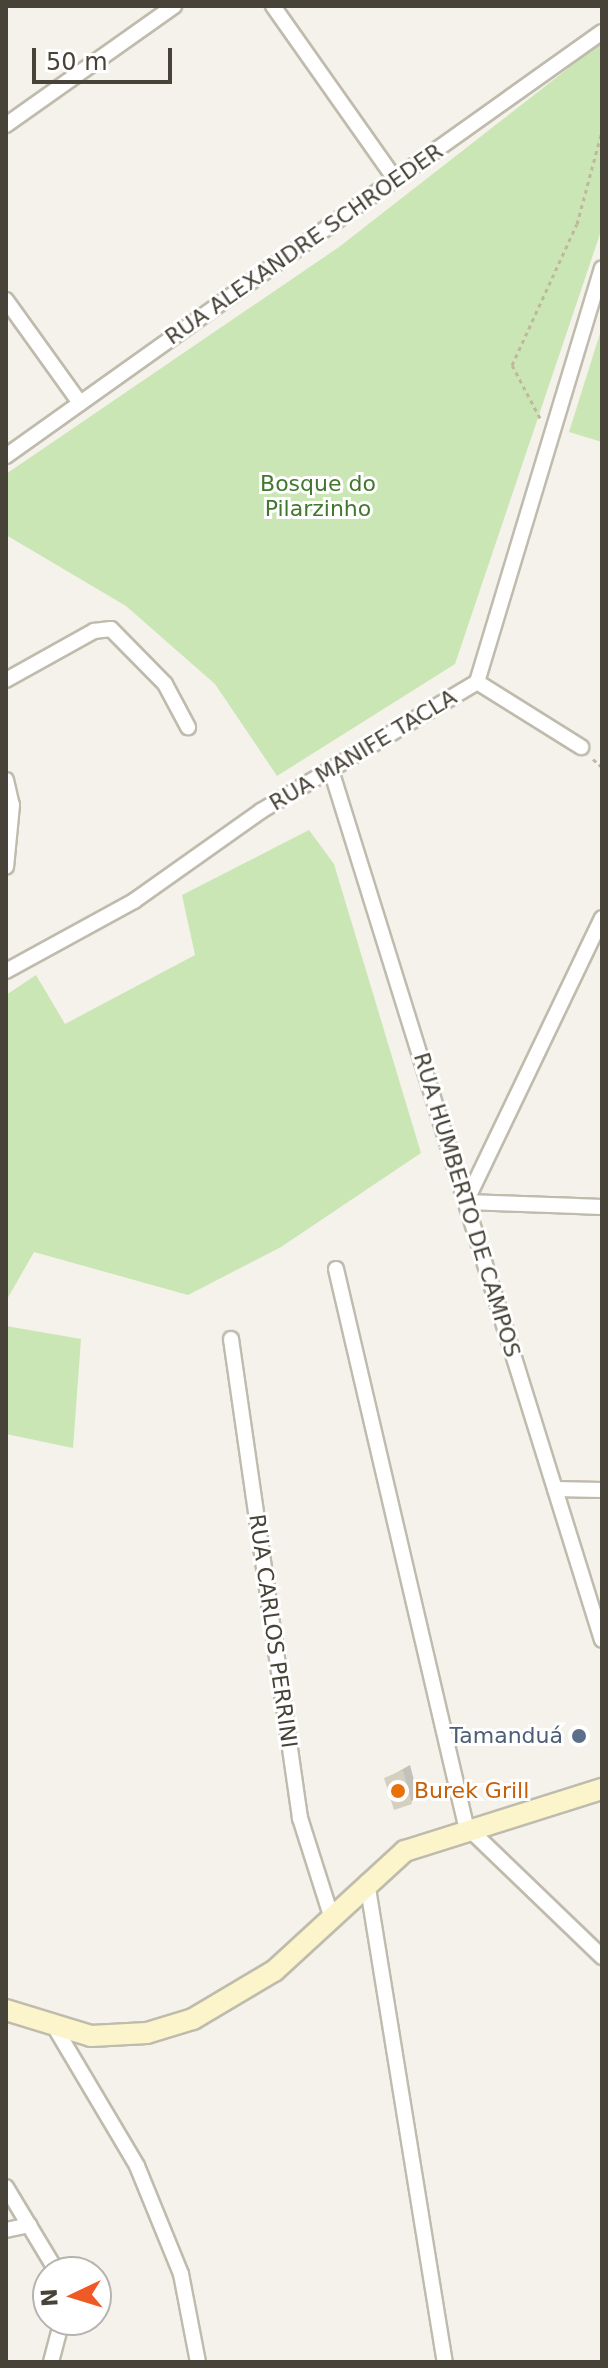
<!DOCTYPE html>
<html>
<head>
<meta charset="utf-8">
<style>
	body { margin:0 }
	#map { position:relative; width:608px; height:2368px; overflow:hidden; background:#f4f2ea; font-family:"DejaVu Sans",sans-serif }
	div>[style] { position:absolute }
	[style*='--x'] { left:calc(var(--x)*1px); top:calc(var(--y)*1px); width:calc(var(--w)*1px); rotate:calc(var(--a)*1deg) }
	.green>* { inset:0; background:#cbe6b5 }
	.shadow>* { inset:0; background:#0003 }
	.building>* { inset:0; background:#d5cfc0 }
	.path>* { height:3px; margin-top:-1.5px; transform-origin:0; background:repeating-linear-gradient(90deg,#c0b89e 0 4px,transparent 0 8px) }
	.roads { filter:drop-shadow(2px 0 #bfbbad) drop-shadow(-2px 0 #bfbbad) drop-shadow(0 2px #bfbbad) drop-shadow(0 -2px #bfbbad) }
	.street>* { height:14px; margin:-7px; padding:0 7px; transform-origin:7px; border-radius:7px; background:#fff }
	.secondary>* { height:20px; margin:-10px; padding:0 10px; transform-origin:10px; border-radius:10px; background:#fcf5cc }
	.dots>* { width:22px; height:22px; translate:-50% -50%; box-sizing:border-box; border:4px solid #fff; border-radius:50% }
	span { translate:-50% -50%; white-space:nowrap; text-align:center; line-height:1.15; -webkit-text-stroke:6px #fff; paint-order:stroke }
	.street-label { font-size:22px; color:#484338 }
	.park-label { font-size:22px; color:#42772e }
	.service-label { font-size:22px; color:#4e5e75 }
	.right { translate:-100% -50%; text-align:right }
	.food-label { font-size:22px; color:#c56008 }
	.left { translate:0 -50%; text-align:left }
	.frame { position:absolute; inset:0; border:8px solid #484338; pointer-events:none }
	.north { position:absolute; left:32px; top:2256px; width:80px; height:80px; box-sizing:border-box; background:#fff; border:2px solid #b6b4af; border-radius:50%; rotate:266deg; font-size:22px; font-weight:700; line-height:32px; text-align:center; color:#484338 }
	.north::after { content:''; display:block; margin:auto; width:28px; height:36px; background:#ef5925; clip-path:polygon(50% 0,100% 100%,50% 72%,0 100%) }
	.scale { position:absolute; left:32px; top:48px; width:140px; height:36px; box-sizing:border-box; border:4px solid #484338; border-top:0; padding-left:10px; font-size:24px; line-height:28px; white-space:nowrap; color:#484338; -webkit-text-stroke:6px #fff; paint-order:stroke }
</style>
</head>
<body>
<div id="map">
	<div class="green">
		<i style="clip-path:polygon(602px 42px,602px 228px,455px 664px,277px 776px,215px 684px,126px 606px,6px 535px,6px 474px,339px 247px)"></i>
		<i style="clip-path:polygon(602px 327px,602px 442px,569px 432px)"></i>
		<i style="clip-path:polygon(309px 830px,334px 864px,421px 1153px,281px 1247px,188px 1295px,34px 1252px,6px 1301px,6px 995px,36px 975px,65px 1024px,195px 955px,182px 895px)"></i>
		<i style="clip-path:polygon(6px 1326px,81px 1339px,73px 1448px,6px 1434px)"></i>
	</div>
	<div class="shadow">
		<i style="clip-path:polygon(410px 1765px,418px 1795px,411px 1802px,387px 1778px)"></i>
	</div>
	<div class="building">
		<i style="clip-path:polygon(403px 1770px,412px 1804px,394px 1810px,384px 1778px)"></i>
	</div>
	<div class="path">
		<i style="--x:540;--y:418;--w:60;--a:-117.8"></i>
		<i style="--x:512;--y:365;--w:155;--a:-65.3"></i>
		<i style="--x:577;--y:224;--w:96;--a:-75"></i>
		<i style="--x:593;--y:759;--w:12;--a:42"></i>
	</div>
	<div class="roads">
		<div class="street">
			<i style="--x:273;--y:6;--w:212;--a:54.8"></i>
			<i style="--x:6;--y:125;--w:206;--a:-35.3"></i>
			<i style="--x:6;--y:300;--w:127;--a:54.3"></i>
			<i style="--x:6;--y:456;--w:731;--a:-35.43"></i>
			<i style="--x:6;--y:680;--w:101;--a:-29.1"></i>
			<i style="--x:94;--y:631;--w:17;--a:-7"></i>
			<i style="--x:111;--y:629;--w:77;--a:45.5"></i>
			<i style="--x:165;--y:684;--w:49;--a:61.9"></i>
			<i style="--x:477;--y:682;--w:123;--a:32"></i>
			<i style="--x:331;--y:770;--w:911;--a:72.7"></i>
			<i style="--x:6;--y:780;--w:26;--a:77"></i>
			<i style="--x:12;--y:805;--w:62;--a:95.5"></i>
			<i style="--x:602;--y:918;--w:315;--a:115.6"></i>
			<i style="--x:466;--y:1202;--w:136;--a:2.1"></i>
			<i style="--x:6;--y:971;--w:146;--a:-28.7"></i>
			<i style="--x:134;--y:901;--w:156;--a:-35.3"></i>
			<i style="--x:261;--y:811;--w:252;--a:-30.8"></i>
			<i style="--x:477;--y:682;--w:432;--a:-73.2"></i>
			<i style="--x:336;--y:1269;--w:572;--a:76.86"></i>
			<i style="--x:466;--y:1826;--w:189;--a:43.9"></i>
			<i style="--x:231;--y:1339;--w:484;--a:81.8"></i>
			<i style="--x:300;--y:1818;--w:106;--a:72.4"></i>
			<i style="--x:555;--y:1489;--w:47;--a:1.2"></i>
			<i style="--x:367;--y:1882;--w:486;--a:80.8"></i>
			<i style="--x:57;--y:2031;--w:157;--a:59.3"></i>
			<i style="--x:137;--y:2166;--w:117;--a:67.8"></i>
			<i style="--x:181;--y:2274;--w:90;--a:79.1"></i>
			<i style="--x:6;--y:2187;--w:99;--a:59"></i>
			<i style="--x:6;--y:2230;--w:24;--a:-12"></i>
			<i style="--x:51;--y:2362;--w:43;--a:-75.3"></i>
		</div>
		<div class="secondary">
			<i style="--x:6;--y:2010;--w:89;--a:17"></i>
			<i style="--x:91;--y:2036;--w:56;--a:-3.1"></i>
			<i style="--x:147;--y:2033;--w:48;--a:-16.9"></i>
			<i style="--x:193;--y:2019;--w:94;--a:-30.7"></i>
			<i style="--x:274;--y:1971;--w:178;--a:-42.5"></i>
			<i style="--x:405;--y:1851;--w:207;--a:-17.5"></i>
		</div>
	</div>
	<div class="dots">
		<i style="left:579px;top:1736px;background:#5c6f8a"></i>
		<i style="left:398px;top:1791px;background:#e8710a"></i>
	</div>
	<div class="street-label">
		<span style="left:304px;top:244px;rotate:-35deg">RUA ALEXANDRE SCHROEDER</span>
		<span style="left:363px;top:750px;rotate:-31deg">RUA MANIFE TACLA</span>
		<span style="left:467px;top:1205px;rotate:73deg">RUA HUMBERTO DE CAMPOS</span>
		<span style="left:273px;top:1631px;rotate:82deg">RUA CARLOS PERRINI</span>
	</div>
	<div class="park-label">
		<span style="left:318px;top:496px">Bosque do<br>Pilarzinho</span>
	</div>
	<div class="service-label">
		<span class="right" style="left:563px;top:1736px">Tamanduá</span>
	</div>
	<div class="food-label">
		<span class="left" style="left:414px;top:1791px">Burek Grill</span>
	</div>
	<div class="frame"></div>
	<div class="north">N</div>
	<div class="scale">50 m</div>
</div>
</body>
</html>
